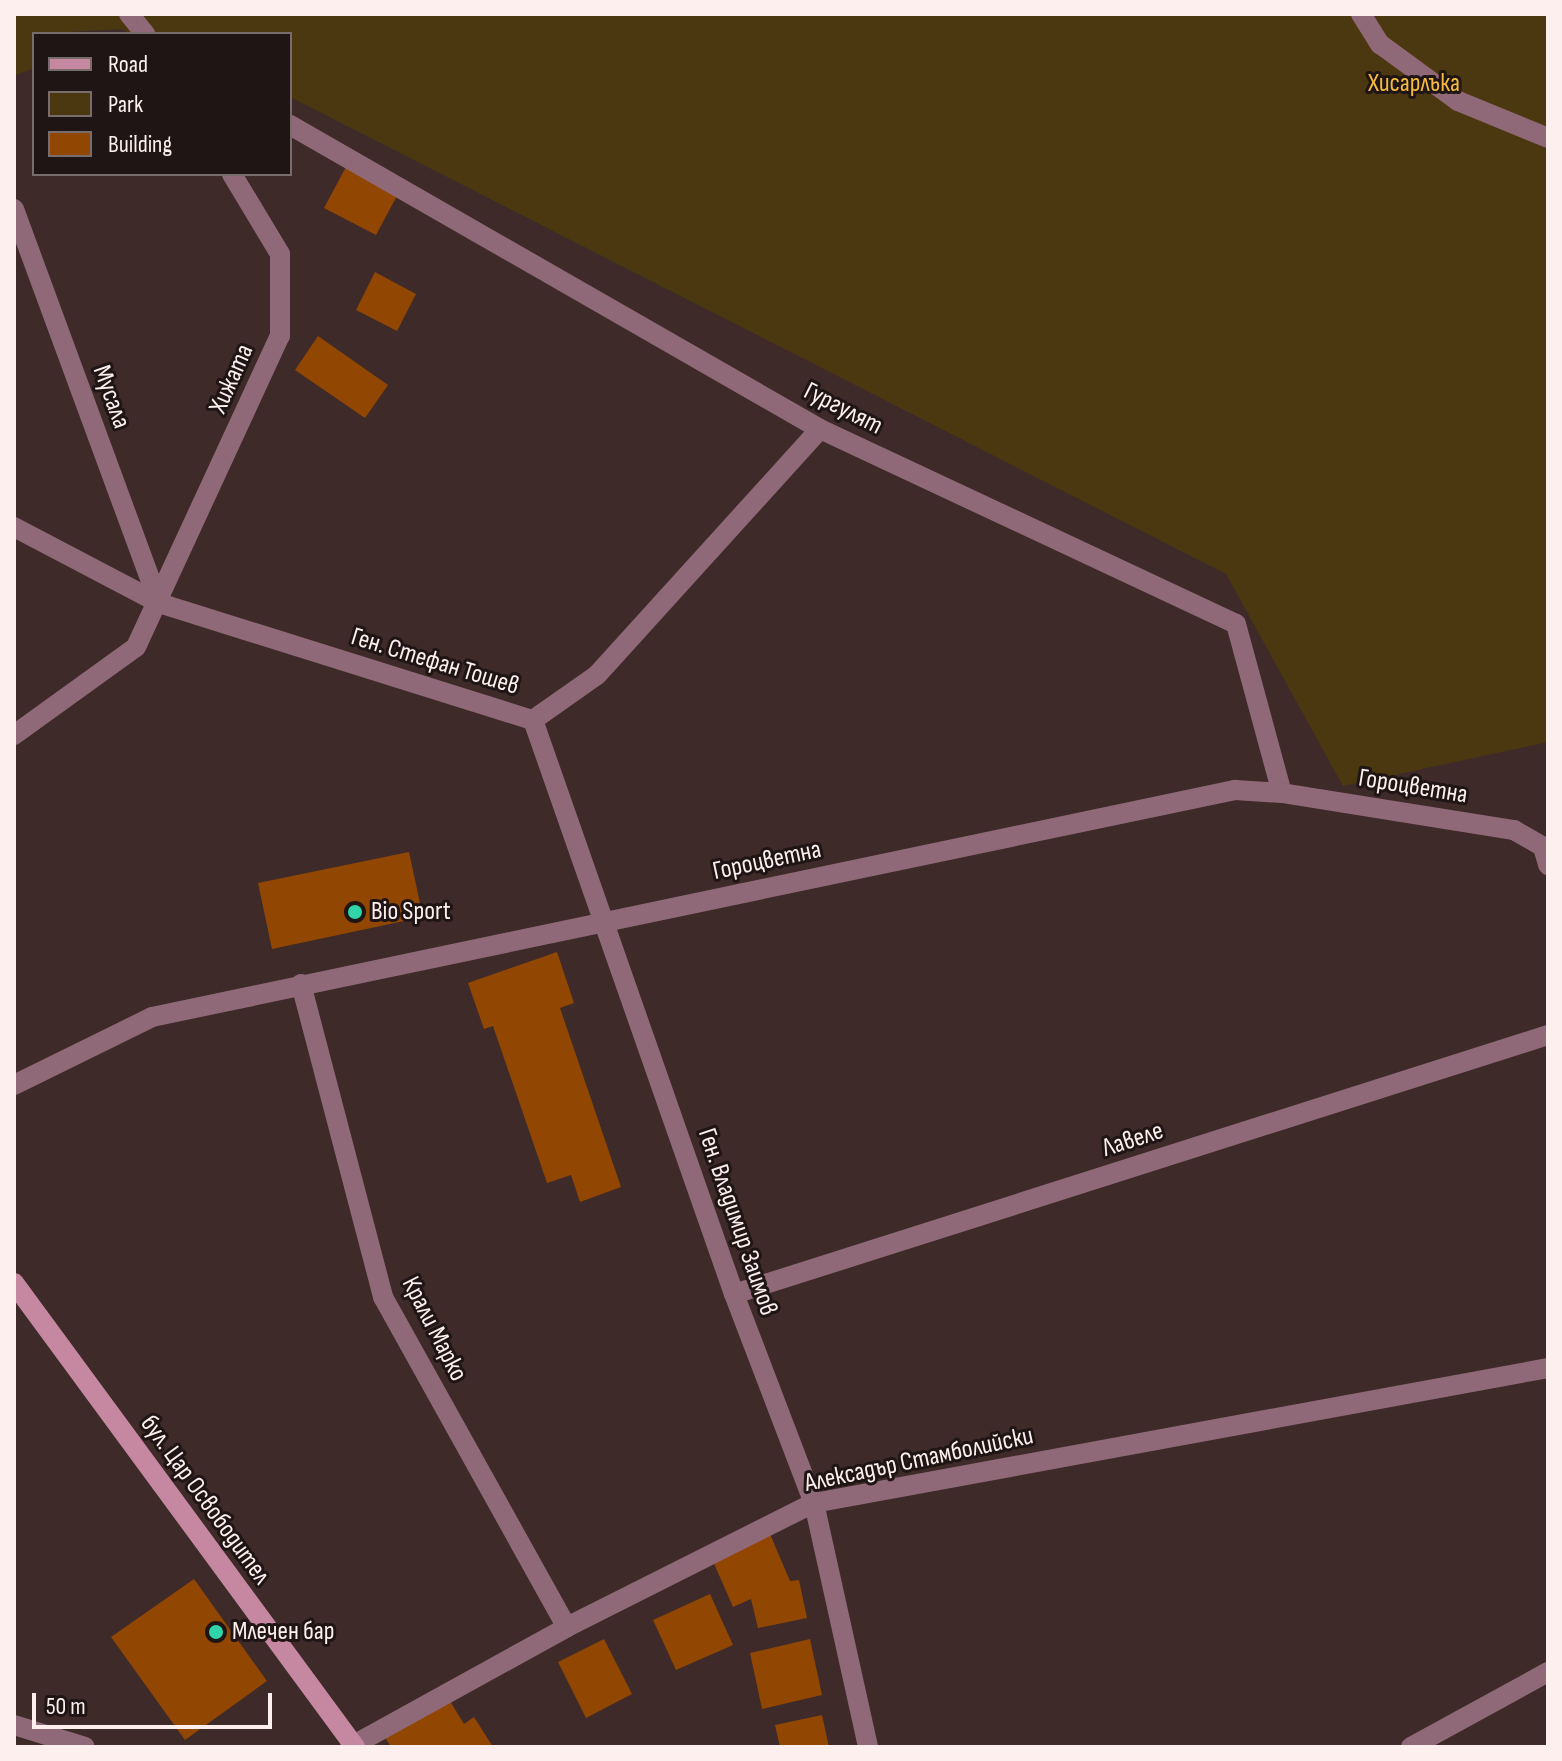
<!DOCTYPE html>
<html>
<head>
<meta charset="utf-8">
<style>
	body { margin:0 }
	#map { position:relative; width:1562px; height:1761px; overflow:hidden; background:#3e2a29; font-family:"Sofia Sans Condensed",sans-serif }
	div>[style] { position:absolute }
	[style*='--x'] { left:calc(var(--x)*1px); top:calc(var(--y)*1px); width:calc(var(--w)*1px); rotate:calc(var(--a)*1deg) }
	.green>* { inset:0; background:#4b3810 }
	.building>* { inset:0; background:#914602 }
	.minor>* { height:20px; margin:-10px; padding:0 10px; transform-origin:10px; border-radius:10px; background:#906978 }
	.secondary>* { height:20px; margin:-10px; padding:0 10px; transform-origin:10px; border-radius:10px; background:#c688a0 }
	.dots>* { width:22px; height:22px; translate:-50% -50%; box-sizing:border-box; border:4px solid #1f1515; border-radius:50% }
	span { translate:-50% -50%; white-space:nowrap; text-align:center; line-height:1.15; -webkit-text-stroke:6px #1f1515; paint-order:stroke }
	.park-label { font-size:26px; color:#f6bb3c }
	.street-label { font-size:26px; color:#fdefee }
	.poi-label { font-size:26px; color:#fdefee }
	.left { translate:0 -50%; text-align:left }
	.frame { position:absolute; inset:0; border:16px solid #fdefee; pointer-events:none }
	.legend { position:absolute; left:32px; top:32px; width:260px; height:144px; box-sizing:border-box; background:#1f1515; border:2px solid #786c6c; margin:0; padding:10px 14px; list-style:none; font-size:24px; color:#fdefee }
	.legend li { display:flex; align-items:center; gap:16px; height:40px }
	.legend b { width:40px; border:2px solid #786c6c }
	.scale { position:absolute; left:32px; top:1693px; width:240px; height:36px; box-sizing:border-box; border:4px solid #fdefee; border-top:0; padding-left:10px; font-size:24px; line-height:28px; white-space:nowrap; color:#fdefee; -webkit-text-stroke:6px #1f1515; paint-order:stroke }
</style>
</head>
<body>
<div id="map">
	<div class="green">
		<i style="clip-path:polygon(14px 14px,1548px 14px,1548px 742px,1343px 786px,1226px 574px,290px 97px,290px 34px,132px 34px,120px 29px,34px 34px,34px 68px,14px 76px)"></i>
	</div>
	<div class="building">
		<i style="clip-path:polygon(347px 165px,399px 192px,376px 235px,324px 208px)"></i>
		<i style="clip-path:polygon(375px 272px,416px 294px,397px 331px,356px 310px)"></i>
		<i style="clip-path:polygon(318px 336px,388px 385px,365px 418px,295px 370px)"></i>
		<i style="clip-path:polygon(409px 852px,423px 917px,272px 949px,258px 883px)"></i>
		<i style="clip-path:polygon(557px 952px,574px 1003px,560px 1008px,621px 1187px,580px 1202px,571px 1175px,547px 1183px,493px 1026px,484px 1029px,468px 983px)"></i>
		<i style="clip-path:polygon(770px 1534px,790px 1581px,799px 1580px,807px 1618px,758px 1628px,751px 1599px,733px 1607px,712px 1559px)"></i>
		<i style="clip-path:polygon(194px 1579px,267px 1681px,185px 1740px,111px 1637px)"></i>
		<i style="clip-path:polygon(710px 1594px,733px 1645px,676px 1670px,653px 1620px)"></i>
		<i style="clip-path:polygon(604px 1639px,632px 1694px,586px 1718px,558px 1662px)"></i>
		<i style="clip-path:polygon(810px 1639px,822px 1695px,762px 1709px,750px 1653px)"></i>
		<i style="clip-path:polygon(447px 1696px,464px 1724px,474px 1717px,493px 1747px,391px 1747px,383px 1734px)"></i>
		<i style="clip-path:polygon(822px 1715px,829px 1747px,780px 1747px,775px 1725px)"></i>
	</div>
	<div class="minor">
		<i style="--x:129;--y:14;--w:26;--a:51"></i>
		<i style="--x:1361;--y:14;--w:36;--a:58"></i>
		<i style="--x:1380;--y:44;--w:97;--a:36.2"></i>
		<i style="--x:1458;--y:101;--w:97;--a:22.3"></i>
		<i style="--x:290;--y:125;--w:611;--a:29.84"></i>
		<i style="--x:820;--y:429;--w:459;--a:25.1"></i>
		<i style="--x:1236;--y:624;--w:175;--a:74.8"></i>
		<i style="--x:14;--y:209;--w:420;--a:69.8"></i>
		<i style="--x:14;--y:527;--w:164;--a:27.7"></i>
		<i style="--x:159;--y:603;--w:392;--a:17.4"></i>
		<i style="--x:533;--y:720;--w:78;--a:-35.1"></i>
		<i style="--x:597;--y:675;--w:332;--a:-47.8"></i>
		<i style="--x:533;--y:720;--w:608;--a:70.7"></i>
		<i style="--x:734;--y:1294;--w:224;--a:69.1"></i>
		<i style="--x:814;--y:1503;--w:250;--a:77.5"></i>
		<i style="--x:14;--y:735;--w:150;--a:-35.8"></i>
		<i style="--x:136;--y:647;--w:343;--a:-65.2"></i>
		<i style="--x:280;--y:336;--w:82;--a:-90"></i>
		<i style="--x:280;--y:254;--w:93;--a:-121"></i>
		<i style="--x:301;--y:984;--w:324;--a:75.3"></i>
		<i style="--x:383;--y:1297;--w:378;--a:60.9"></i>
		<i style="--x:14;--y:1085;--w:154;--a:-26.2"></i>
		<i style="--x:152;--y:1017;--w:1107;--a:-11.84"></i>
		<i style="--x:1235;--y:790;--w:47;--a:3.7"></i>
		<i style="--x:1282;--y:793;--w:235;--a:9.1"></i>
		<i style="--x:1514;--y:830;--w:34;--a:30"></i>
		<i style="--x:1543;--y:847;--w:19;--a:74"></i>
		<i style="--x:734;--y:1294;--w:854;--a:-17.65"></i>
		<i style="--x:14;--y:1725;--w:74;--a:17.2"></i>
		<i style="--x:350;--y:1747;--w:248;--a:-28.9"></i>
		<i style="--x:567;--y:1627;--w:276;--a:-26.7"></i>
		<i style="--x:814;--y:1503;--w:746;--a:-10.42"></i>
		<i style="--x:1411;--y:1747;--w:156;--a:-28.7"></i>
	</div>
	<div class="secondary">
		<i style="--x:14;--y:1283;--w:576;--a:53.69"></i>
	</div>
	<div class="dots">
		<i style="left:355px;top:912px;background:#31d4a9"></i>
		<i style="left:216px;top:1632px;background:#31d4a9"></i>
	</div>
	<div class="park-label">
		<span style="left:1414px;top:84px">Хисарлъка</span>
	</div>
	<div class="street-label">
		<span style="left:232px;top:379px;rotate:-66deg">Хижата</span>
		<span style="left:111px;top:397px;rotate:70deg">Мусала</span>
		<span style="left:843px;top:409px;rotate:27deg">Гургулят</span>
		<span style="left:435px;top:662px;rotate:17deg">Ген. Стефан Тошев</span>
		<span style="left:1413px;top:787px;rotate:9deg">Гороцветна</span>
		<span style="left:767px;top:861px;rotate:-12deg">Гороцветна</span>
		<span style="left:1133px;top:1140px;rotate:-18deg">Лавеле</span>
		<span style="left:737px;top:1222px;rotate:71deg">Ген. Владимир Заимов</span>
		<span style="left:434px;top:1329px;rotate:63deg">Крали Марко</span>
		<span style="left:919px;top:1460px;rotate:-12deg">Алексадър Стамболийски</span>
		<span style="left:205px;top:1500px;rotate:54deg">бул. Цар Освободител</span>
	</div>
	<div class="poi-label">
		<span class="left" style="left:371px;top:912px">Bio Sport</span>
		<span class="left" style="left:232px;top:1632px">Млечен бар</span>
	</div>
	<div class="frame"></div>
	<ul class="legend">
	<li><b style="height:10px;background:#c688a0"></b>Road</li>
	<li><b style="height:22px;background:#4b3810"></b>Park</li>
	<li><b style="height:22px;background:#914602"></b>Building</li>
	</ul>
	<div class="scale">50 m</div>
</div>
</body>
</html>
